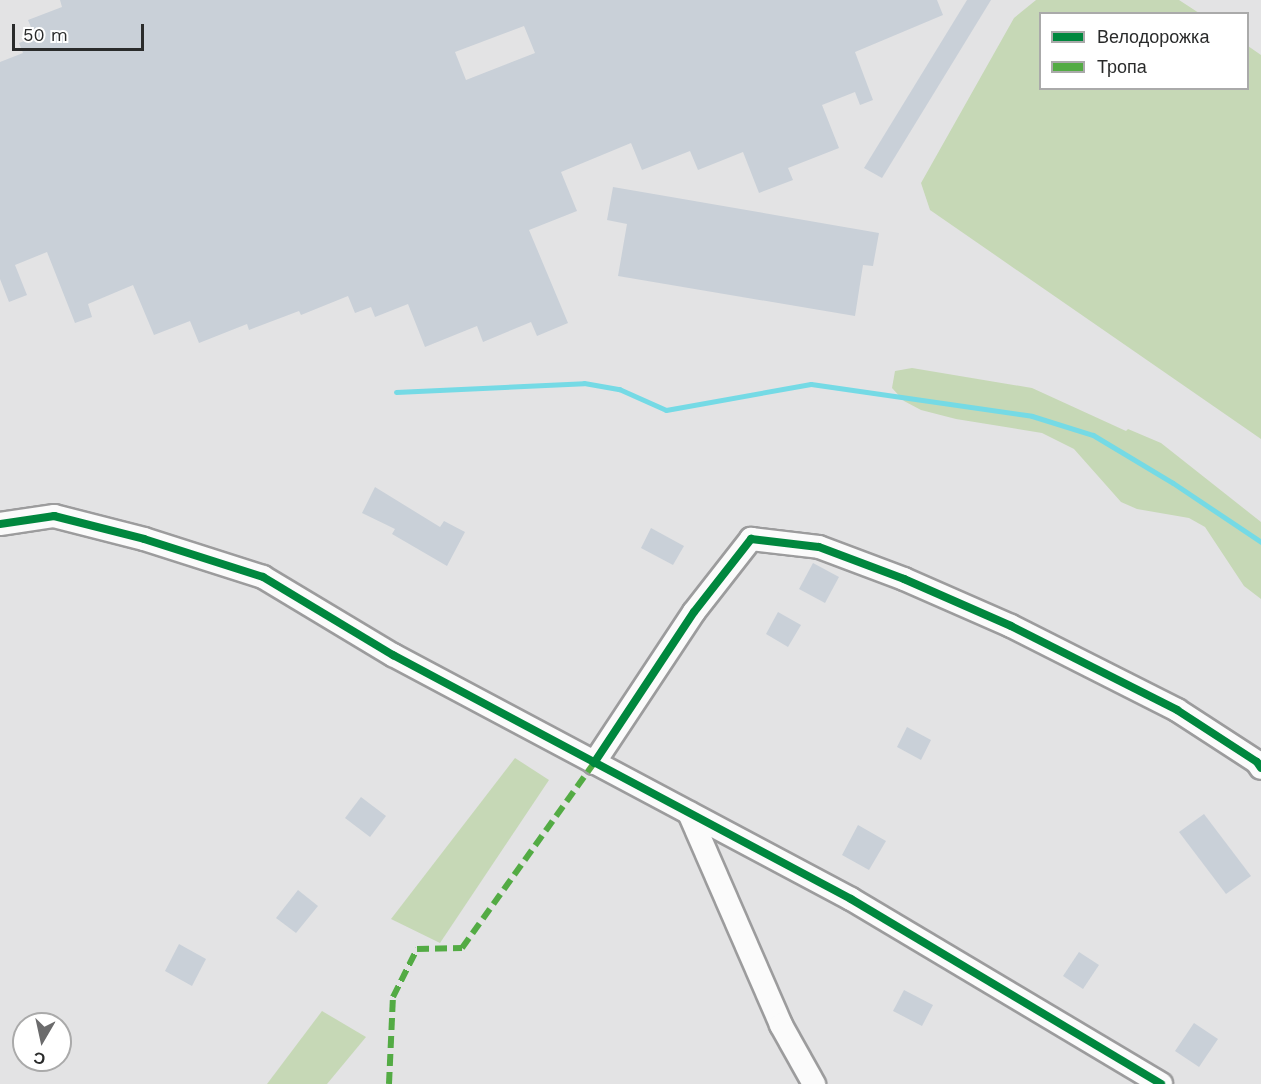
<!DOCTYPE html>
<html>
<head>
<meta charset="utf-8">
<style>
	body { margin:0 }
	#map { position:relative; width:1261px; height:1084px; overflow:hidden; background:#e3e3e4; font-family:"Work Sans",sans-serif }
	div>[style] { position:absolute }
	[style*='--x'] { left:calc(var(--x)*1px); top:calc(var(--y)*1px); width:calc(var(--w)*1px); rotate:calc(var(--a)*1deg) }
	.green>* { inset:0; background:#c6d8b6 }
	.stream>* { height:5px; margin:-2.5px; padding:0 2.5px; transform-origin:2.5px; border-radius:2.5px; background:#75dae5 }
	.building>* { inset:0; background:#c9d0d8 }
	.roads { filter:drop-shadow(2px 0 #9c9c9d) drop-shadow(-2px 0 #9c9c9d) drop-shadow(0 2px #9c9c9d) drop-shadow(0 -2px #9c9c9d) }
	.minor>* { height:22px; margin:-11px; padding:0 11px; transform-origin:11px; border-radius:11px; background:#fbfbfb }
	.quiet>* { height:6px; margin-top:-3px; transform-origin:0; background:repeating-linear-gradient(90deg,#53ab44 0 12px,transparent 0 18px) }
	.cycleway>* { height:8px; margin:-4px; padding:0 4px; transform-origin:4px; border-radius:4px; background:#00873e }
	span { translate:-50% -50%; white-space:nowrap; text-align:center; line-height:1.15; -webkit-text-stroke:4.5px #fff; paint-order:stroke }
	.legend { position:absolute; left:1039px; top:12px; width:210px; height:78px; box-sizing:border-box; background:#fff; border:2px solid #aaa; margin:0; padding:8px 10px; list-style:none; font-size:18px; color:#2a2b2b }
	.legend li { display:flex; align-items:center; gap:12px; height:30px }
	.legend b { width:30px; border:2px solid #aaa }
	.north { position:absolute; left:12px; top:1012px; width:60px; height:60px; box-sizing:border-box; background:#fff; border:2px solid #aaa; border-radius:50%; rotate:189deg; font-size:16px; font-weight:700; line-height:24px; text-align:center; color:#2a2b2b }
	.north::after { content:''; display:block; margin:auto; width:21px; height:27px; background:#6b6b6c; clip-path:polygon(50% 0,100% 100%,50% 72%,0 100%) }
	.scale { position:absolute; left:12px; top:24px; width:132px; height:27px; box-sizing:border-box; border:3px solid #2a2b2b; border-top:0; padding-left:8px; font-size:18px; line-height:21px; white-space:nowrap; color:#2a2b2b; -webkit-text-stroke:4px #fff; paint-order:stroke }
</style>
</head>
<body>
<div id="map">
	<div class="green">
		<i style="clip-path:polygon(1036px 0,1179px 0,1199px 13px,1040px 14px,1040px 88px,1248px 88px,1248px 46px,1261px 55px,1261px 439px,930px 210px,921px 183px,1014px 18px)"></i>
		<i style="clip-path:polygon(912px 368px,1032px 388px,1126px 431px,1128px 429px,1161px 443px,1261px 522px,1261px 599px,1244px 586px,1205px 527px,1189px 518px,1137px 509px,1121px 502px,1074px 449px,1042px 433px,956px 419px,921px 410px,904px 401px,892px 388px,895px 371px)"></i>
		<i style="clip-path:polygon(515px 758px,549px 780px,440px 943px,391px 919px)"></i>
		<i style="clip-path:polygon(322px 1011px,366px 1037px,327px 1084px,267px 1084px)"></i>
	</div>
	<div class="stream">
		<i style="--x:396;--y:392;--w:188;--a:-2.7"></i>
		<i style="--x:584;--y:383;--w:36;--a:10"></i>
		<i style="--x:619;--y:389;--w:51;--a:24.1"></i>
		<i style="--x:666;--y:410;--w:147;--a:-10.2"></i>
		<i style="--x:811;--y:384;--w:223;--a:8.2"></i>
		<i style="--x:1032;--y:416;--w:64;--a:17.3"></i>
		<i style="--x:1093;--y:435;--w:93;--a:31"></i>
		<i style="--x:1173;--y:483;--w:106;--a:33.8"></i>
	</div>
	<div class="building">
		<i style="clip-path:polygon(evenodd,60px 0,937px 0,943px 15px,855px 52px,873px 100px,860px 105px,855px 92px,822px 105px,839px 148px,788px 168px,793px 180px,759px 193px,743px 152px,698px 170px,690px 151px,642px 170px,631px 143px,561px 172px,577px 211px,529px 230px,568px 323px,537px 336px,531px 322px,483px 342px,477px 326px,425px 347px,408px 304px,375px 317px,371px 307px,355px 313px,348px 296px,301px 315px,299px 311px,249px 330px,247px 324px,199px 343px,190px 321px,154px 335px,133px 285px,88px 304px,92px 317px,75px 323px,47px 252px,15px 265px,27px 295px,9px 302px,0 279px,0 62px,23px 53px,19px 43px,35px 37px,28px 20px,62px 7px,60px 0,524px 26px,535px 53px,466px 80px,455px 52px,524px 26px)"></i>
		<i style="clip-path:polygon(967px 0,991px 0,882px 178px,864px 168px)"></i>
		<i style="clip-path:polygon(613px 187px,879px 233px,873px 266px,863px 265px,855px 316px,618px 276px,627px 224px,607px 220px)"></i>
		<i style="clip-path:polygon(375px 487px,440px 527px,444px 521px,465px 532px,447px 566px,392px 534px,395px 529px,362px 513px)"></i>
		<i style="clip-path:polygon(651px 528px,684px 546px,673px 565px,641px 548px)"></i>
		<i style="clip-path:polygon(813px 563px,839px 577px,825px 603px,799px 589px)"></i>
		<i style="clip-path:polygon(778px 612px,801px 625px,788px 647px,766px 634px)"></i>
		<i style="clip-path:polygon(907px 727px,931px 740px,921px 760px,897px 747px)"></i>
		<i style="clip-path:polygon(361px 797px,386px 816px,370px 837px,345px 818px)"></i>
		<i style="clip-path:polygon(1204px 814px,1251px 876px,1226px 894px,1179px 832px)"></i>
		<i style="clip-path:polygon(858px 825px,886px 841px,869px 870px,842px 855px)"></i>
		<i style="clip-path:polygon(298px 890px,318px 906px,296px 933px,276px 918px)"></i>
		<i style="clip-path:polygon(179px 944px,206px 959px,192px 986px,165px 971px)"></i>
		<i style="clip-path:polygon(1079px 952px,1099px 965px,1083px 989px,1063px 976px)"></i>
		<i style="clip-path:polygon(904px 990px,933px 1005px,922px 1026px,893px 1011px)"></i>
		<i style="clip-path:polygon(1194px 1023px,1218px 1039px,1199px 1067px,1175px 1051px)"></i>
	</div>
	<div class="roads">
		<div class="minor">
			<i style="--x:0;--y:524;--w:55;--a:-8.4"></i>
			<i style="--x:54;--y:516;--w:93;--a:14.3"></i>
			<i style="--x:144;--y:539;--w:125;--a:17.7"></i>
			<i style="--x:263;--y:577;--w:152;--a:31"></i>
			<i style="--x:393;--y:655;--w:519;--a:28.05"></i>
			<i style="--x:851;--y:899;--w:361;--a:30.8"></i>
			<i style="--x:594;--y:763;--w:181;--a:-56.5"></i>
			<i style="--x:694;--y:612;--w:93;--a:-52"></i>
			<i style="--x:751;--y:539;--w:68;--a:6.7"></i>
			<i style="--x:819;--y:547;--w:91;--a:20.6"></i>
			<i style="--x:904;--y:579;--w:117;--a:23.7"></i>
			<i style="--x:1011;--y:626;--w:186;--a:26.8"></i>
			<i style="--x:1177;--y:710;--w:95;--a:33"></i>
			<i style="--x:1257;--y:762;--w:7;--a:56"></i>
			<i style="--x:689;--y:813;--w:231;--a:66.5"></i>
			<i style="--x:781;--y:1025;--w:68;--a:60.8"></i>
		</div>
	</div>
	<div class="quiet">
		<i style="--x:389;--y:1084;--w:87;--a:-87.4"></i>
		<i style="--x:393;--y:997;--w:54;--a:-63.4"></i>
		<i style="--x:417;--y:949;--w:45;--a:-1.3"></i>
		<i style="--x:462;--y:948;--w:227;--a:-54.5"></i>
	</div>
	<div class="cycleway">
		<i style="--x:0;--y:524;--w:55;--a:-8.4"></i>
		<i style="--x:54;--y:516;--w:93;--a:14.3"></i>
		<i style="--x:144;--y:539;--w:125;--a:17.7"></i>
		<i style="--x:263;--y:577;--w:152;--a:31"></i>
		<i style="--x:393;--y:655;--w:519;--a:28.05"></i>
		<i style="--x:851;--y:899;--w:361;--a:30.8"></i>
		<i style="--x:594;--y:763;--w:181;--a:-56.5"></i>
		<i style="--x:694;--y:612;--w:93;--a:-52"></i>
		<i style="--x:751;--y:539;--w:68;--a:6.7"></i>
		<i style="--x:819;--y:547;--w:91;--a:20.6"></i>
		<i style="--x:904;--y:579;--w:117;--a:23.7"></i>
		<i style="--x:1011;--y:626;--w:186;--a:26.8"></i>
		<i style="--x:1177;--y:710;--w:95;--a:33"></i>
		<i style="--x:1257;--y:762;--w:7;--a:56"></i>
	</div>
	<ul class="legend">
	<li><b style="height:8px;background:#00873e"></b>Велодорожка</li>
	<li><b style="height:8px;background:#53ab44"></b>Тропа</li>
	</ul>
	<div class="north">С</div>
	<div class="scale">50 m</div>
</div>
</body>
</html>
